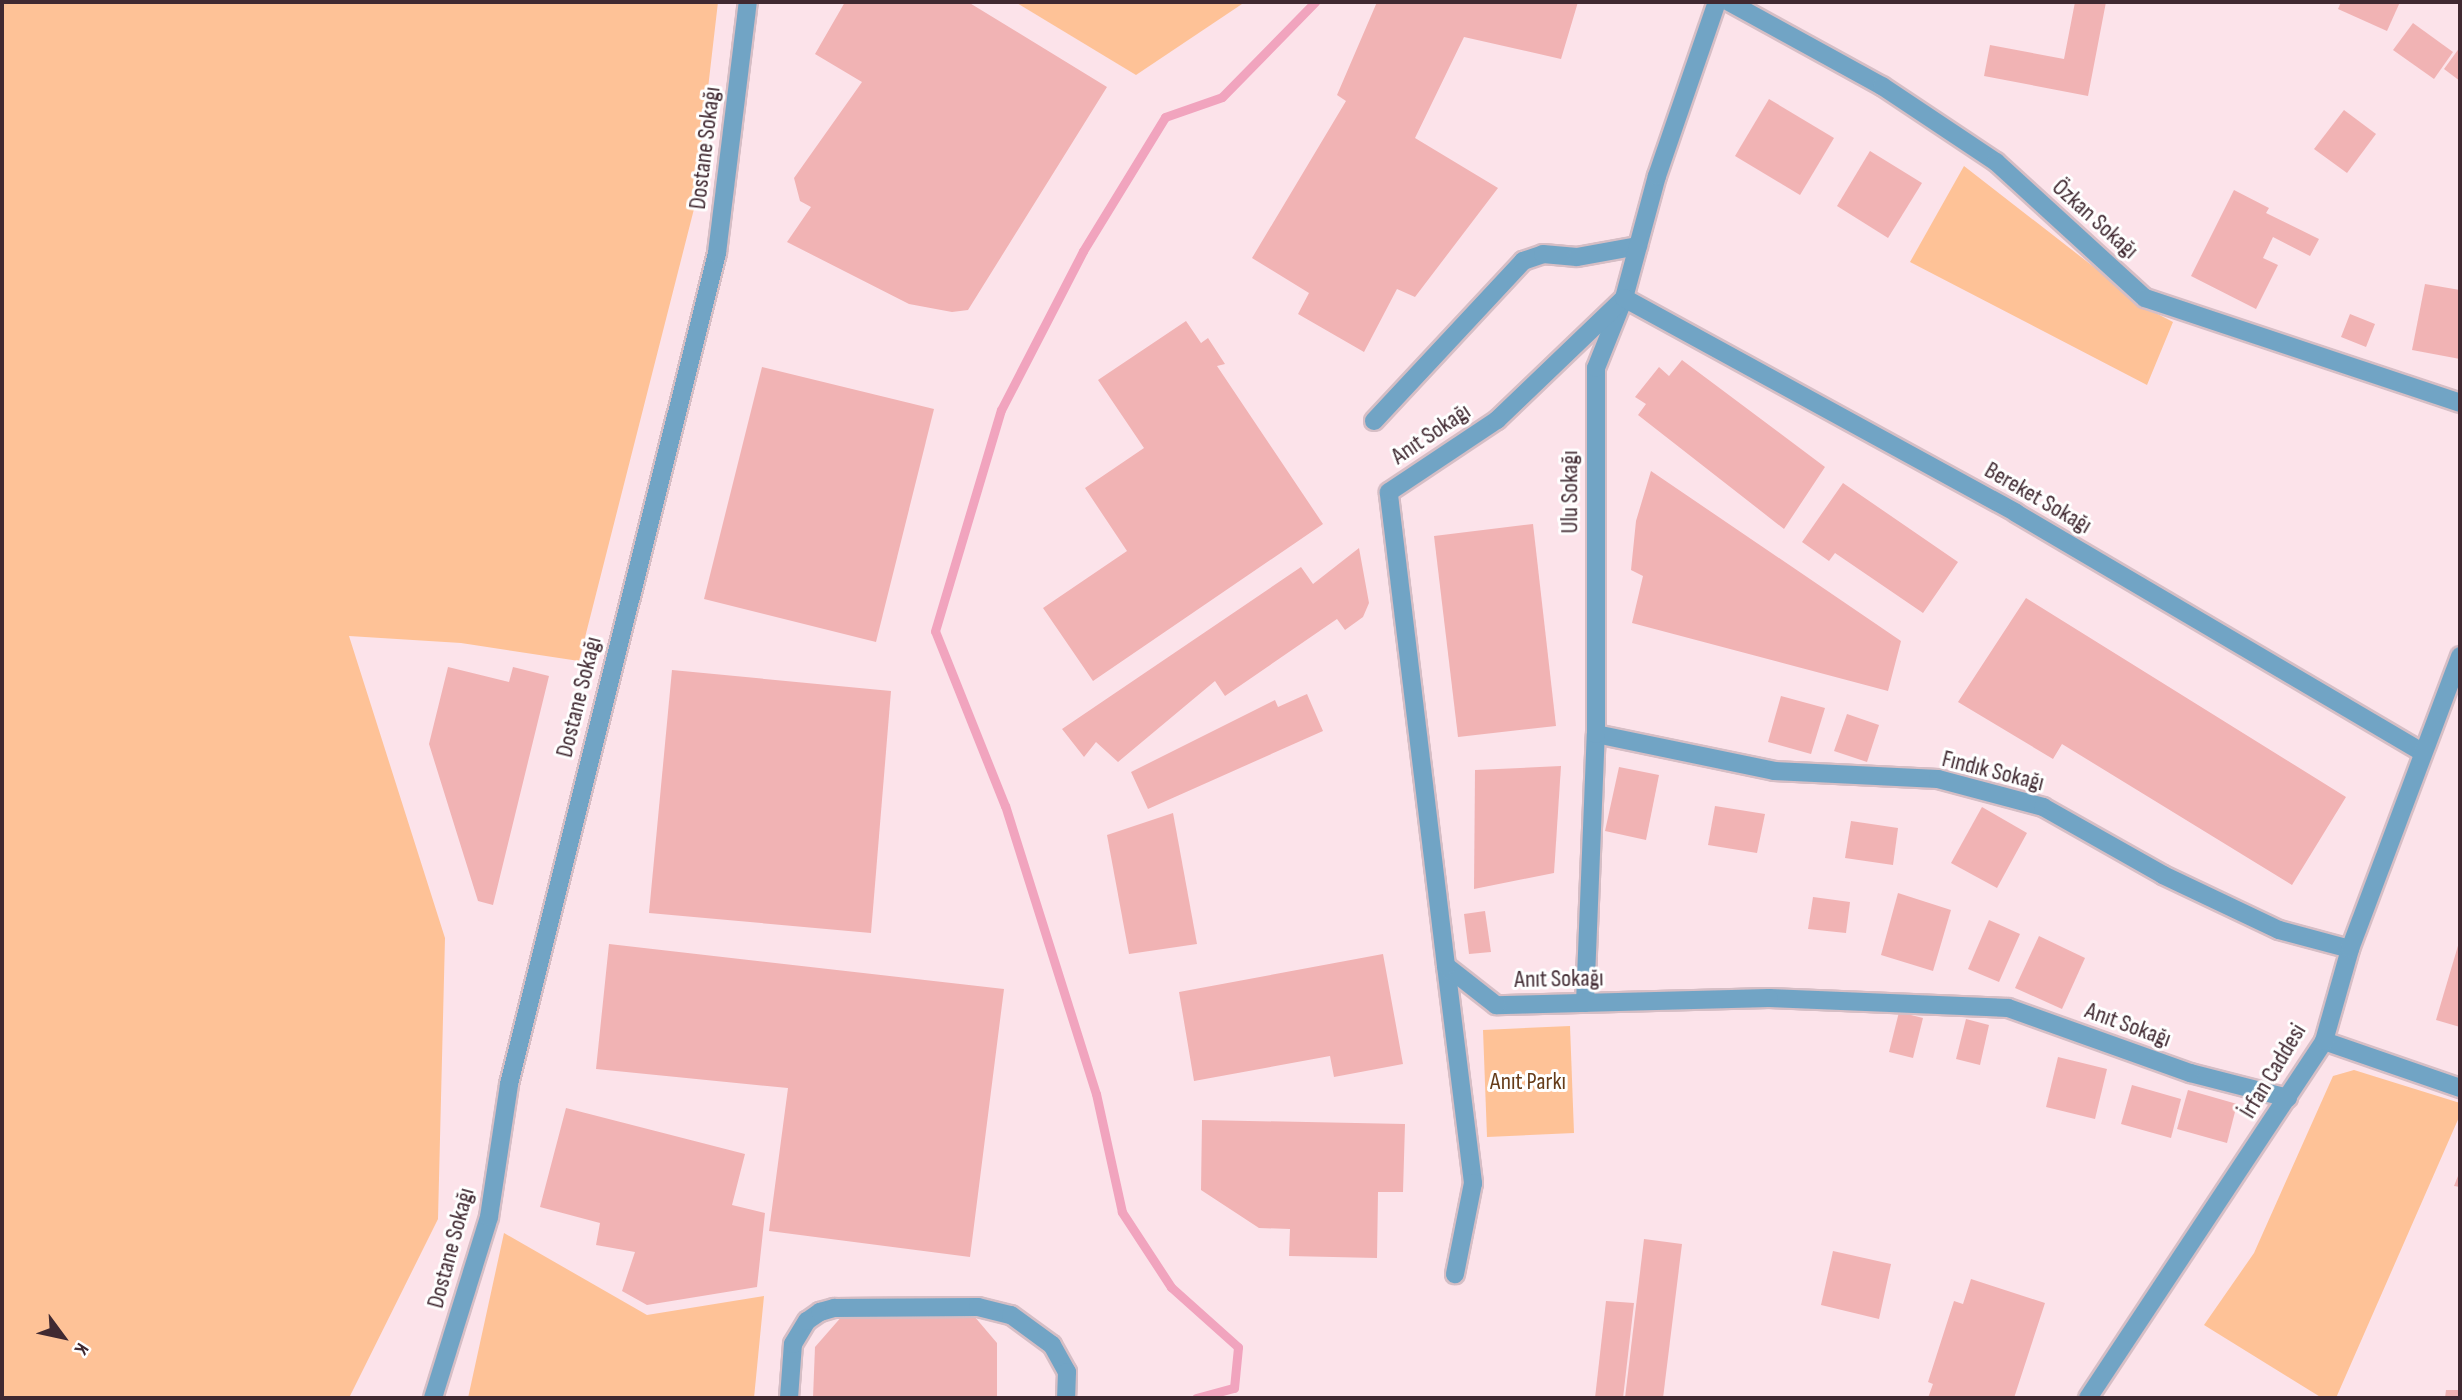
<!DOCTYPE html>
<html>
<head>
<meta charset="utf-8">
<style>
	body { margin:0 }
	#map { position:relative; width:2462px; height:1400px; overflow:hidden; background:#fce3ea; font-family:"Sofia Sans Condensed",sans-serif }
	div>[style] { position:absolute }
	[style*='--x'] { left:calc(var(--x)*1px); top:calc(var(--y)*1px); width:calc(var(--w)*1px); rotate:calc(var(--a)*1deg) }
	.green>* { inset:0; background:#fec297 }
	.stream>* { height:9px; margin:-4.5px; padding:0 4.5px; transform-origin:4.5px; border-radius:4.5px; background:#f1a4be }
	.building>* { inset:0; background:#f1b3b4 }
	.roads { filter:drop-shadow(2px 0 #d6bec5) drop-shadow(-2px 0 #d6bec5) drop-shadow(0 2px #d6bec5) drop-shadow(0 -2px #d6bec5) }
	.minor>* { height:18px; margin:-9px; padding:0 9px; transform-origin:9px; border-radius:9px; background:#71a4c5 }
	span { translate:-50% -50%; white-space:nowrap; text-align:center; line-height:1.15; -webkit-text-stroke:6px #fff; paint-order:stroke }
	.street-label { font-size:24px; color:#402931 }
	.park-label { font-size:24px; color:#663c19 }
	.frame { position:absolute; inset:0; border:4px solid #402931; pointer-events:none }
	.north { position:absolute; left:28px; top:1302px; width:70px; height:70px; -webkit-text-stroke:5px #fff; paint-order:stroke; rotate:123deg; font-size:19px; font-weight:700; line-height:28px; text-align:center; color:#402931 }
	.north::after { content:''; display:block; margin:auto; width:24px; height:32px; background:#402931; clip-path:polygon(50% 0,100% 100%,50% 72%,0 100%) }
</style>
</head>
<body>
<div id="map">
	<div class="green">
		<i style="clip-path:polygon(2px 2px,718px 2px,694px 209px,579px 661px,461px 643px,349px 636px,445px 938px,438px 1219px,349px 1398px,2px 1398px)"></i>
		<i style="clip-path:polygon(1015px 2px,1245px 2px,1136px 75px)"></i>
		<i style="clip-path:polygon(1964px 166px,2148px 309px,2173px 322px,2147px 385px,1910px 262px)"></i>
		<i style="clip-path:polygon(1570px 1026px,1574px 1133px,1487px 1137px,1483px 1030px)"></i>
		<i style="clip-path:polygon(2354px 1070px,2460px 1103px,2460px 1115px,2336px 1398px,2322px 1398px,2204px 1325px,2254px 1253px,2333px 1076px)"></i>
		<i style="clip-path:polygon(504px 1233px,647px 1315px,764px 1296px,754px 1398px,468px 1398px)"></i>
	</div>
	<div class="stream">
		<i style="--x:1196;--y:1398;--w:39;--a:-15"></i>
		<i style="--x:1234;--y:1388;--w:41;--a:-84.4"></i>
		<i style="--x:1238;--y:1347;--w:90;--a:-138.2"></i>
		<i style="--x:1171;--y:1287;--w:90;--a:-123.2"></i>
		<i style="--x:1122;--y:1212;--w:121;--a:-102.4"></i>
		<i style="--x:1096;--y:1094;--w:302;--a:-107.5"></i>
		<i style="--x:1005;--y:806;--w:188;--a:-111.8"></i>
		<i style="--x:935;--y:631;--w:231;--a:-73.4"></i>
		<i style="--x:1001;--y:410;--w:179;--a:-62.7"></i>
		<i style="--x:1083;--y:251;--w:157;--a:-58.5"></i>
		<i style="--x:1165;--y:117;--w:60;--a:-19.3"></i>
		<i style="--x:1222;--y:97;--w:133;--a:-45.6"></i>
	</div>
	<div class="building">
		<i style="clip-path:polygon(845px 2px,968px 2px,1107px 87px,968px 310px,952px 312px,909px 304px,787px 242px,811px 207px,800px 201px,794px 178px,862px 82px,815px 54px)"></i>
		<i style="clip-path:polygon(1377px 2px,1578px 2px,1561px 59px,1464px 37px,1415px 138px,1498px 188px,1415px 297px,1397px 289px,1364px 352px,1298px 314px,1309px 293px,1252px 258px,1346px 101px,1337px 95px)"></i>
		<i style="clip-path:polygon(2075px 2px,2106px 2px,2088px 96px,1984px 76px,1990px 45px,2064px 59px)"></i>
		<i style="clip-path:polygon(2341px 2px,2400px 2px,2387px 31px,2338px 9px)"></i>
		<i style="clip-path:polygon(2413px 23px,2453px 52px,2434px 79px,2393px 50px)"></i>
		<i style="clip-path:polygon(2460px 47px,2460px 81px,2444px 69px)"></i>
		<i style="clip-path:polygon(1769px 99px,1834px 138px,1800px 195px,1735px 156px)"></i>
		<i style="clip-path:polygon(2344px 110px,2376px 134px,2347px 173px,2314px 149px)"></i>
		<i style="clip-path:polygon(1870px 151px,1922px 183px,1888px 238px,1837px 206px)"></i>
		<i style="clip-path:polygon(2234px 190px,2269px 208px,2266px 213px,2319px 239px,2310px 256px,2273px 237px,2263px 258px,2278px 265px,2256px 309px,2191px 276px)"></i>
		<i style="clip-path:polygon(2425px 284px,2460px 290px,2460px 359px,2412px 350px)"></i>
		<i style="clip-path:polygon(2350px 314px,2375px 324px,2366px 347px,2341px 337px)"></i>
		<i style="clip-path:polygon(1186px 321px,1201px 343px,1208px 338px,1225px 364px,1217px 366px,1323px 524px,1093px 681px,1043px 608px,1127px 551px,1085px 488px,1144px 448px,1098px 380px)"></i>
		<i style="clip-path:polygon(1682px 360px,1825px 467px,1784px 529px,1638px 415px,1646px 404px,1635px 397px,1659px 367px,1669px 376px)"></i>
		<i style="clip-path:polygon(762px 367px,934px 409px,876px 642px,704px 599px)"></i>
		<i style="clip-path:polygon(1651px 471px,1901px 641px,1888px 691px,1632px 623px,1643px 576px,1631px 570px,1636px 521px)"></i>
		<i style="clip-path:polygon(1843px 483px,1958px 562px,1923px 613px,1835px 553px,1829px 561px,1802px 542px)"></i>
		<i style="clip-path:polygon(1533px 524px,1556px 726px,1458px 737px,1434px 536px)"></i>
		<i style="clip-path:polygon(1359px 548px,1369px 603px,1363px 617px,1345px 630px,1337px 619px,1225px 696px,1215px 681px,1118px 762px,1096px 742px,1084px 757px,1062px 729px,1301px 567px,1313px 584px)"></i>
		<i style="clip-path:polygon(2026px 598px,2346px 797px,2292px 885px,2062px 744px,2053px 759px,1958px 702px)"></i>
		<i style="clip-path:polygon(448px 667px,509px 682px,513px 667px,549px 676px,493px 905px,478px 901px,429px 744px)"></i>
		<i style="clip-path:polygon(672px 670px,891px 691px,871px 933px,649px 913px)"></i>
		<i style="clip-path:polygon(1307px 694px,1323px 731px,1148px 809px,1131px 772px,1275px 700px,1278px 707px)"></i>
		<i style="clip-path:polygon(1781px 696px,1825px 708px,1811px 754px,1768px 742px)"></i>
		<i style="clip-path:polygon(1847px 714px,1879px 725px,1867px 762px,1834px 751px)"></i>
		<i style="clip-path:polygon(1561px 766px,1554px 873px,1474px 889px,1475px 770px)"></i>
		<i style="clip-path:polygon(1619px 767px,1659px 775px,1646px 840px,1605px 831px)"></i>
		<i style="clip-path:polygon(1715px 806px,1765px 814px,1757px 853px,1708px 845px)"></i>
		<i style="clip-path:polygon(1982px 807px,2027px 833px,1997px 888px,1951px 863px)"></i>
		<i style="clip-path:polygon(1173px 813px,1197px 944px,1129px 954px,1107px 835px)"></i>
		<i style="clip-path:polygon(1851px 821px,1898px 828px,1893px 865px,1845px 858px)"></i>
		<i style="clip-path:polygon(1898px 893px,1951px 910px,1933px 971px,1881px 955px)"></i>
		<i style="clip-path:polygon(1813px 897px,1850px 902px,1846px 933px,1808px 929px)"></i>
		<i style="clip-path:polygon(1485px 911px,1491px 952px,1469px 954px,1464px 914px)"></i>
		<i style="clip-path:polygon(1989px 920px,2020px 934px,1999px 982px,1968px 969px)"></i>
		<i style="clip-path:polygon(2039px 936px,2085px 958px,2062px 1009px,2015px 988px)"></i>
		<i style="clip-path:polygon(2460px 939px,2460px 1027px,2436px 1020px)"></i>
		<i style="clip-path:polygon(609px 944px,1004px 989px,970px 1257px,769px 1231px,788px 1088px,596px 1069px)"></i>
		<i style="clip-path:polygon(1383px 954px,1403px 1064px,1334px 1077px,1330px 1056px,1194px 1081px,1179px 992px)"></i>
		<i style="clip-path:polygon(1899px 1012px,1923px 1018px,1913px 1058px,1889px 1052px)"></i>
		<i style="clip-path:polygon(1966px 1019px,1989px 1025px,1980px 1065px,1956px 1059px)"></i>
		<i style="clip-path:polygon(2058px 1057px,2107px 1069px,2095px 1119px,2046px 1107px)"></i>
		<i style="clip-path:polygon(2132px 1085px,2181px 1099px,2171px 1138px,2121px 1124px)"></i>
		<i style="clip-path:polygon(2188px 1090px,2237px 1104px,2227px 1143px,2177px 1129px)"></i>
		<i style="clip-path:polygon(566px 1108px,745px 1154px,732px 1205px,765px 1213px,757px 1287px,647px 1305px,622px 1291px,635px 1252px,596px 1245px,600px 1223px,540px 1207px)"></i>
		<i style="clip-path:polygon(1202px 1120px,1405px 1124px,1403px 1192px,1378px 1192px,1377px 1258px,1289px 1256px,1290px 1229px,1259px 1228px,1201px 1190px)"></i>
		<i style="clip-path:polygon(2460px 1171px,2460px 1187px,2454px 1186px)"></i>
		<i style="clip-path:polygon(1644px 1239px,1682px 1244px,1663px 1398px,1625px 1398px)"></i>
		<i style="clip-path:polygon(1833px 1251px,1891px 1264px,1879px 1319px,1821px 1305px)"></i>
		<i style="clip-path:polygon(1971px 1279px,2045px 1303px,2014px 1398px,1928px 1398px,1933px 1384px,1928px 1382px,1954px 1301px,1963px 1304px)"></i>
		<i style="clip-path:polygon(1606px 1301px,1634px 1303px,1623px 1398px,1595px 1398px)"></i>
		<i style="clip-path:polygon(843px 1315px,974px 1316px,997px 1343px,997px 1398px,813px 1398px,815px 1347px)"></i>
		<i style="clip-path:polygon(2446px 1390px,2460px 1390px,2460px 1398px,2445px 1398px)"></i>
	</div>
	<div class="roads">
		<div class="minor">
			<i style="--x:1729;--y:2;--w:175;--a:28.8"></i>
			<i style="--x:1882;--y:86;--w:137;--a:33.7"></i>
			<i style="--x:1996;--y:162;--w:202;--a:42.4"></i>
			<i style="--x:2145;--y:298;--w:332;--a:18.4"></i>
			<i style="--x:1374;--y:421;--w:219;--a:-47"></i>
			<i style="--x:1523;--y:261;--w:21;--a:-19"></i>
			<i style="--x:1543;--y:254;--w:34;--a:5"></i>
			<i style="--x:1577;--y:257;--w:62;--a:-10.2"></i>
			<i style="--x:1596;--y:734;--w:182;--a:11.7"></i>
			<i style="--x:1774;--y:771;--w:164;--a:2.8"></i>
			<i style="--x:1938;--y:779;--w:109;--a:14.9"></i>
			<i style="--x:2043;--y:807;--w:138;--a:29.5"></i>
			<i style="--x:2163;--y:875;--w:128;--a:25.4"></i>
			<i style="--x:2279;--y:930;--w:73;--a:15"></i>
			<i style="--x:1446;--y:966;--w:219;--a:82.9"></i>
			<i style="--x:1473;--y:1183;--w:93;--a:101.2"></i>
			<i style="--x:1585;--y:1003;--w:269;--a:-87.7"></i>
			<i style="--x:1596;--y:734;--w:366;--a:-90"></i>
			<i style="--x:1596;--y:368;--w:75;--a:-68.2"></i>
			<i style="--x:1624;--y:298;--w:126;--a:-74.9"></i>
			<i style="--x:1657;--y:176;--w:184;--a:-71"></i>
			<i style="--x:2324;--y:1041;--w:144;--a:19.1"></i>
			<i style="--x:2288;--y:1098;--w:101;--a:-165.7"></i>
			<i style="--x:2190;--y:1073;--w:193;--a:-160.3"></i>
			<i style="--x:2008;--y:1008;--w:239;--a:-177.6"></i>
			<i style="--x:1769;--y:998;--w:273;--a:178.5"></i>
			<i style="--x:1496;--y:1005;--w:63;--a:-142"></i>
			<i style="--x:1446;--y:966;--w:477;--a:-96.9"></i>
			<i style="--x:1389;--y:492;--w:130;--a:-33.7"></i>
			<i style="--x:1497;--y:420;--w:176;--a:-43.8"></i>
			<i style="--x:1624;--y:298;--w:447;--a:28.7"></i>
			<i style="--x:2016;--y:513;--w:471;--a:30.5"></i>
			<i style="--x:433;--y:1398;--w:189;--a:-72.8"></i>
			<i style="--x:489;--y:1217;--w:134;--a:-81.4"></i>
			<i style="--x:509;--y:1084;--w:857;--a:-75.95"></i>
			<i style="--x:717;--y:253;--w:253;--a:-83"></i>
			<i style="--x:789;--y:1398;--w:54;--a:-85.8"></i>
			<i style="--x:793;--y:1344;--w:27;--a:-59"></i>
			<i style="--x:807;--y:1321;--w:16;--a:-35"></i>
			<i style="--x:820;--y:1312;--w:15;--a:-16"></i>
			<i style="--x:834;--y:1308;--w:144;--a:-0.4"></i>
			<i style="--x:978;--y:1307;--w:34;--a:14"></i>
			<i style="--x:1011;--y:1315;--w:51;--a:36.2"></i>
			<i style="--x:1052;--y:1345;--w:31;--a:61"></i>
			<i style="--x:1067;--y:1372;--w:26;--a:92"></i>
			<i style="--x:2088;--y:1398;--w:428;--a:-56.5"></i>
			<i style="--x:2324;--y:1041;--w:96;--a:-74.2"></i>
			<i style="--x:2350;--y:949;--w:313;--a:-69.4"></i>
		</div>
	</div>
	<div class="street-label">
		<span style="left:705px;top:148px;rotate:-83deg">Dostane Sokağı</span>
		<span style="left:2095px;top:219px;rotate:42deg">Özkan Sokağı</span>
		<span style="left:1431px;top:434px;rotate:-34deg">Anıt Sokağı</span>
		<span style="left:1570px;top:492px;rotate:-90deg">Ulu Sokağı</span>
		<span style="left:2038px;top:498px;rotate:30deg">Bereket Sokağı</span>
		<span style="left:579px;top:697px;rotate:-76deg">Dostane Sokağı</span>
		<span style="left:1993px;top:771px;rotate:14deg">Fındık Sokağı</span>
		<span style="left:1559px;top:979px;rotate:-1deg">Anıt Sokağı</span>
		<span style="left:2128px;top:1025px;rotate:20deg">Anıt Sokağı</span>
		<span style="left:2273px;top:1071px;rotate:-59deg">İrfan Caddesi</span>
		<span style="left:451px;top:1248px;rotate:-75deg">Dostane Sokağı</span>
	</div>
	<div class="park-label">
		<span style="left:1528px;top:1082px">Anıt Parkı</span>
	</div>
	<div class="frame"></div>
	<div class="north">K</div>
</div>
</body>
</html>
